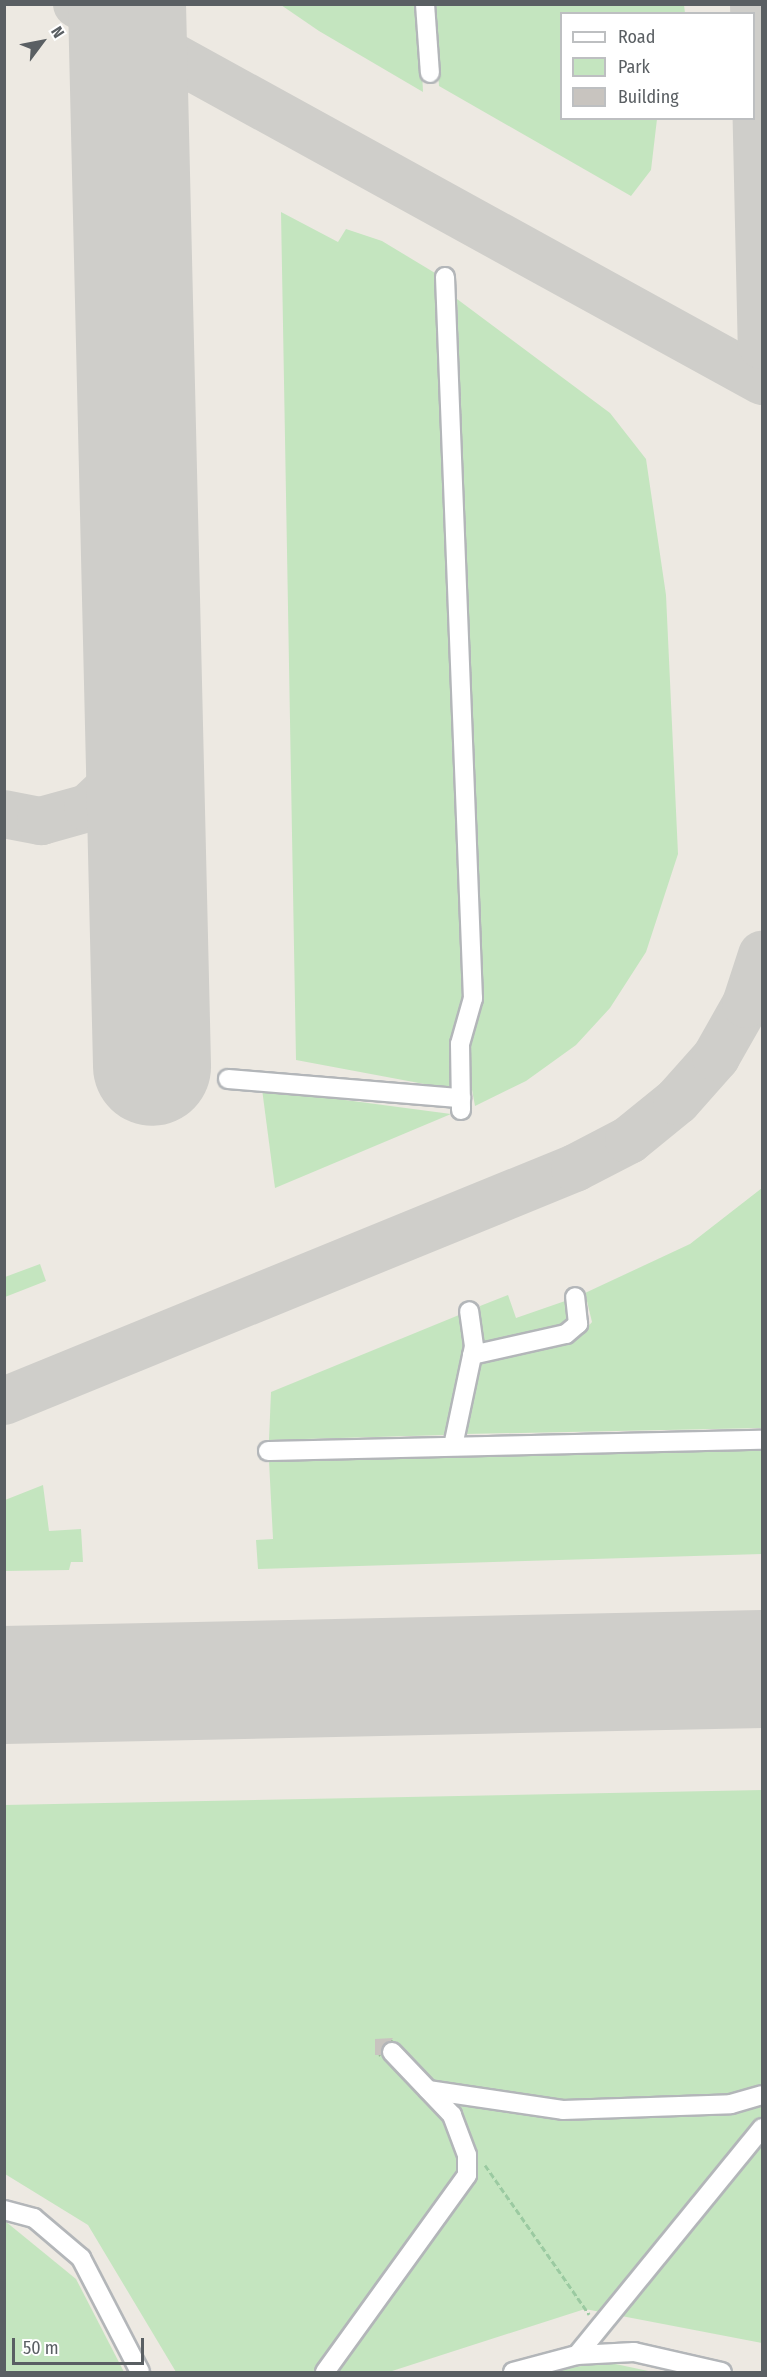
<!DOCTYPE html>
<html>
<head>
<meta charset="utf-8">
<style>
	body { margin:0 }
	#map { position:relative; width:767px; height:2377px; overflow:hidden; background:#ede9e2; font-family:"Fira Sans Condensed",sans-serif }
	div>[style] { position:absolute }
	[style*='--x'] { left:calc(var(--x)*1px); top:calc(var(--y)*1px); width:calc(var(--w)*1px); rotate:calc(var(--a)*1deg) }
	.green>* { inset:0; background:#c4e5bf }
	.shadow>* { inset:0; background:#0003 }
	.taxiway>* { height:48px; margin:-24px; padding:0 24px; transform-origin:24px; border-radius:24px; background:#cfceca }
	.runway>* { height:118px; margin:-59px; padding:0 59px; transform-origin:59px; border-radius:59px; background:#cfceca }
	.building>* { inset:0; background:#c8c4bf }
	.path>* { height:3px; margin-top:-1.5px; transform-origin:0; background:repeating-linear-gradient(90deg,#9bcaa1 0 6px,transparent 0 9px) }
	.roads { filter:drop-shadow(2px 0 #b3b6b9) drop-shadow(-2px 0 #b3b6b9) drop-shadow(0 2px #b3b6b9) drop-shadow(0 -2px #b3b6b9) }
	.minor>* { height:18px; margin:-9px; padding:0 9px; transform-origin:9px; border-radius:9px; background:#fff }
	span { translate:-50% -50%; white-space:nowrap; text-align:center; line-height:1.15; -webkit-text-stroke:4.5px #fff; paint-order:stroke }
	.frame { position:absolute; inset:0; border:6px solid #5a5f63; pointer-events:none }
	.legend { position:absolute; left:560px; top:12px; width:195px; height:108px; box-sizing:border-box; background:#fff; border:2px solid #bdbfc1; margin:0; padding:8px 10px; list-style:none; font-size:18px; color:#5a5f63 }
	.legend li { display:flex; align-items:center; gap:12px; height:30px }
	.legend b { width:30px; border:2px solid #bdbfc1 }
	.north { position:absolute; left:12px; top:12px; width:60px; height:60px; -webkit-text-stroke:4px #fff; paint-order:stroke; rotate:58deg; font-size:16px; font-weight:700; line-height:24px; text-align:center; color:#5a5f63 }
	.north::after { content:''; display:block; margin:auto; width:21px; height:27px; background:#5a5f63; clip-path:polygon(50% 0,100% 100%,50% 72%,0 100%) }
	.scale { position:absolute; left:12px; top:2338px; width:132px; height:27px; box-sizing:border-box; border:3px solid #5a5f63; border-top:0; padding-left:8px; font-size:18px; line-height:21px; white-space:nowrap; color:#5a5f63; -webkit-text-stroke:4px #fff; paint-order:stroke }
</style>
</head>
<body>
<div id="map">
	<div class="green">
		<i style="clip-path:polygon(281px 5px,419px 5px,423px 92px,319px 31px)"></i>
		<i style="clip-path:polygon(433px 5px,684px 5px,685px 13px,562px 14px,562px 118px,657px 119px,651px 170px,631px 196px,439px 86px)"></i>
		<i style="clip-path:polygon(281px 212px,338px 242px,346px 229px,382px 241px,435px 273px,462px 999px,451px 1041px,451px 1089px,296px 1060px)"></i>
		<i style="clip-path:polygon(457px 299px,610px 413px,646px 459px,666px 595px,678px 854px,646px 952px,610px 1008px,576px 1045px,526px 1081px,475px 1106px,467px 1062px,481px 989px)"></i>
		<i style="clip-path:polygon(262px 1089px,451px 1114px,275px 1188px)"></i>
		<i style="clip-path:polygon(762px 1188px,762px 1428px,465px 1434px,480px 1362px,579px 1337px,592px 1322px,585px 1293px,690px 1244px)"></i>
		<i style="clip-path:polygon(40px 1264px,46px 1281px,5px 1297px,5px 1277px)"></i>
		<i style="clip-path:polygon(508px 1295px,516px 1318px,568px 1300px,570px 1327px,481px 1345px,480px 1306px)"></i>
		<i style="clip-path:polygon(459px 1315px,465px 1334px,446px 1435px,269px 1440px,271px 1392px)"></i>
		<i style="clip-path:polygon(762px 1450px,762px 1554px,258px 1569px,256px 1540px,273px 1539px,269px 1461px)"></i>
		<i style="clip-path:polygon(43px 1485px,49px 1531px,81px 1529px,83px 1562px,71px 1562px,69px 1570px,5px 1571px,5px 1500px)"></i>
		<i style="clip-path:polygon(762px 1790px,762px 2343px,585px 2309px,389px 2372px,176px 2372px,88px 2225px,5px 2174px,4px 1805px)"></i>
		<i style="clip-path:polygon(5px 2221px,76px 2279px,124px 2372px,5px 2372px)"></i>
		<i style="clip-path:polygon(606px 2362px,653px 2372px,554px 2372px,564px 2369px)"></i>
	</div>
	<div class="shadow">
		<i style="clip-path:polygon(376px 2040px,392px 2040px,395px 2042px,379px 2057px)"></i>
	</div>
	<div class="taxiway">
		<i style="--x:77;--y:4;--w:782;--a:28.83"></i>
		<i style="--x:754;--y:4;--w:341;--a:88.7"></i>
		<i style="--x:4;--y:814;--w:38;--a:11"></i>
		<i style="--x:41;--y:821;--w:49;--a:-15.5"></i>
		<i style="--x:88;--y:808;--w:51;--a:-43.4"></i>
		<i style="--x:125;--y:773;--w:49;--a:-69.7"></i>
		<i style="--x:4;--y:1401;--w:617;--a:-22.2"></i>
		<i style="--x:575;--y:1168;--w:61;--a:-27.4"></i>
		<i style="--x:629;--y:1140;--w:62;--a:-39.1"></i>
		<i style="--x:677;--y:1101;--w:59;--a:-48.4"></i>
		<i style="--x:716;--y:1057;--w:61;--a:-60.5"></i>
		<i style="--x:746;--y:1004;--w:52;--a:-71.9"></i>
		<i style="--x:755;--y:1669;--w:7;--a:-8"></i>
	</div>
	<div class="runway">
		<i style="--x:127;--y:4;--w:1063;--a:88.65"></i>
		<i style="--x:4;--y:1685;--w:758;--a:-1.21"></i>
	</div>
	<div class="building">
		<i style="clip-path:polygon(393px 2038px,381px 2055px,375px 2055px,375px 2039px)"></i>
	</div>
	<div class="path">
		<i style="--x:485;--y:2165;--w:182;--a:55.1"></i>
	</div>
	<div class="roads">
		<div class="minor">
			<i style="--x:425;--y:4;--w:69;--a:85.9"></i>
			<i style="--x:445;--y:277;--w:722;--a:87.78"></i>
			<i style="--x:473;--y:998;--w:48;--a:105.8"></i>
			<i style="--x:460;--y:1044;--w:66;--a:89.1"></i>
			<i style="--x:228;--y:1079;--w:234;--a:4.7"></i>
			<i style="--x:472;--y:1355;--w:96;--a:-12.6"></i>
			<i style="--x:566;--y:1334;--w:16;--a:-40"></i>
			<i style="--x:578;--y:1324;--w:27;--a:-96"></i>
			<i style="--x:453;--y:1446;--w:102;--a:-78.1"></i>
			<i style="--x:474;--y:1346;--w:35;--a:-98"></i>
			<i style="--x:268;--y:1451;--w:494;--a:-1.3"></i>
			<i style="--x:428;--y:2090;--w:136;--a:8.4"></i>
			<i style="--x:563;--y:2110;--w:168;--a:-2"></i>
			<i style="--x:731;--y:2104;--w:32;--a:-16"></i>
			<i style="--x:4;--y:2210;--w:31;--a:15"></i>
			<i style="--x:34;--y:2218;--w:62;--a:40.4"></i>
			<i style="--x:81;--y:2258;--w:128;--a:62.6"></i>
			<i style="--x:577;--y:2355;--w:293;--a:-50.8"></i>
			<i style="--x:325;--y:2372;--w:243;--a:-54.2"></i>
			<i style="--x:467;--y:2175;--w:20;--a:-90"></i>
			<i style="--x:467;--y:2155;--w:43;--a:-110.6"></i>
			<i style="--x:452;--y:2115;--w:87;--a:-133.6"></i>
			<i style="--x:513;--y:2372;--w:66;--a:-14.9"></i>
			<i style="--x:577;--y:2355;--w:57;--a:-3"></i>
			<i style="--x:634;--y:2352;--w:90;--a:12.8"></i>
		</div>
	</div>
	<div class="frame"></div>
	<ul class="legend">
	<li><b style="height:8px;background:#fff"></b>Road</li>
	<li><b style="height:16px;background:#c4e5bf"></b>Park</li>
	<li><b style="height:16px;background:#c8c4bf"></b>Building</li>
	</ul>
	<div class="north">N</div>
	<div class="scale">50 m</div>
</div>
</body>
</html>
